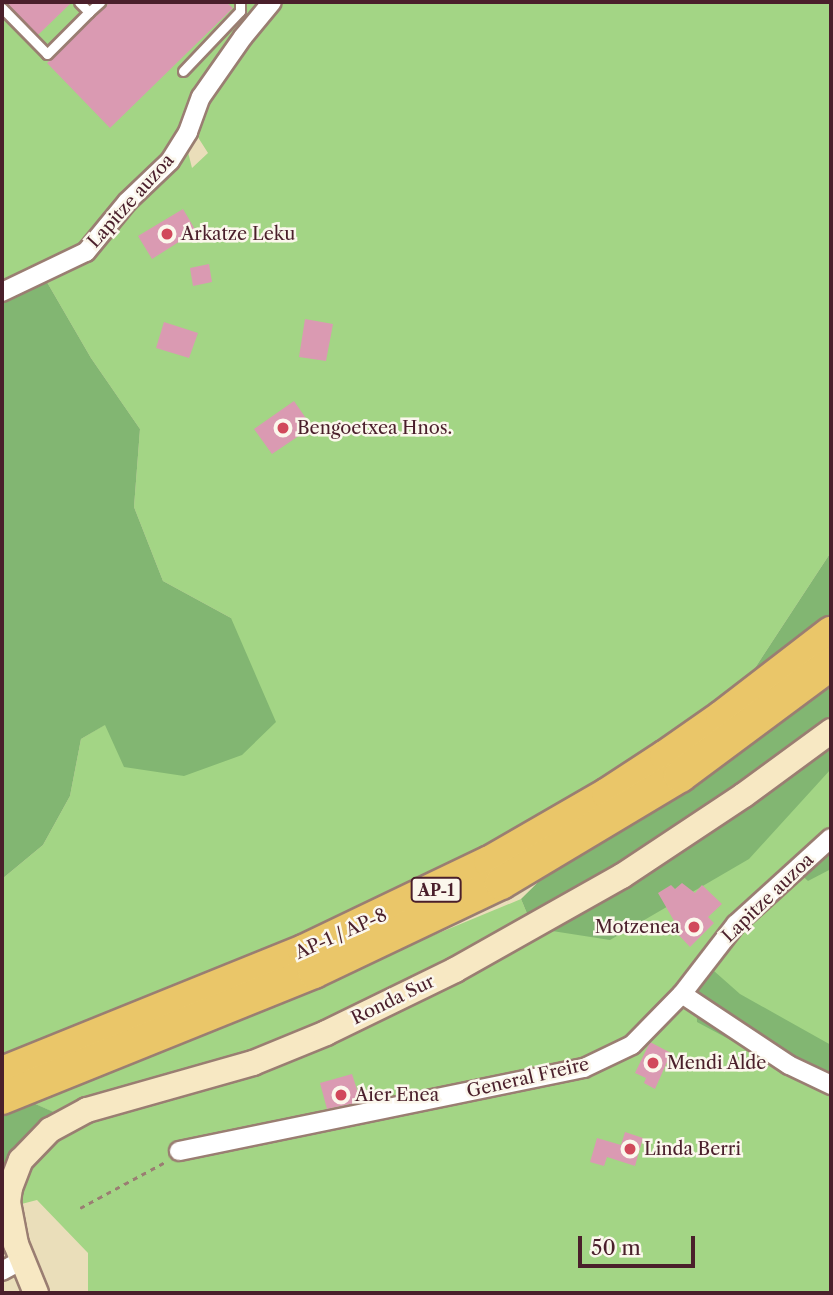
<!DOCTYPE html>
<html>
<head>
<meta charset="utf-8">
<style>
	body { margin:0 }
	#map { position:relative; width:833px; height:1295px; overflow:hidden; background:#eadeba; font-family:"Libre Caslon Text",serif }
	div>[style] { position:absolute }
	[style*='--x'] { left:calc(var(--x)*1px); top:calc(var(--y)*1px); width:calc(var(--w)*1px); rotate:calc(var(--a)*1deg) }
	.green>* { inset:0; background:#a3d585 }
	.forest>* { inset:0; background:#82b672 }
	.building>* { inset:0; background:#da9ab2 }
	.path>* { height:2.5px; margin-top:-1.25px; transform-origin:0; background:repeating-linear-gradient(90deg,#9a7e72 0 5px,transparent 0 10px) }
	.roads { filter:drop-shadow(2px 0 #9a7e72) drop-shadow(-2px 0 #9a7e72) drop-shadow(0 2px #9a7e72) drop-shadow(0 -2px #9a7e72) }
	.service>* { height:9px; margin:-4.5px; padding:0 4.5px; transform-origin:4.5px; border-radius:4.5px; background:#fff }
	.minor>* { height:18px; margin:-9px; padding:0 9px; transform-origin:9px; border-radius:9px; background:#fff }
	.secondary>* { height:24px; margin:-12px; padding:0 12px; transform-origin:12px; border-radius:12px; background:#f7e8c3 }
	.motorway>* { height:32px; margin:-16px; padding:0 16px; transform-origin:16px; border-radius:16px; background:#eac669 }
	.dots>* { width:19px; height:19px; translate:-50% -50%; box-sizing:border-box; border:4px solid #fbf7ec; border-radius:50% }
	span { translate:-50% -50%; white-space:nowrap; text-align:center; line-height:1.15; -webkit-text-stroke:5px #fbf7ec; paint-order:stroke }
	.shield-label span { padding:2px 5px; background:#fbf7ec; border:2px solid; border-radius:5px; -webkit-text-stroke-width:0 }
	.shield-label { font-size:16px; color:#4a1f2b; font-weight:700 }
	.street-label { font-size:18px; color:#4a1f2b }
	.poi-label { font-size:18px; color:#4a1f2b }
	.left { translate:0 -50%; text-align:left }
	.right { translate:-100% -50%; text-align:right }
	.frame { position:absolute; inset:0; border:4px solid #4a1f2b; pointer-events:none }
	.scale { position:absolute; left:578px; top:1236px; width:117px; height:32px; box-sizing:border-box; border:4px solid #4a1f2b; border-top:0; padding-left:9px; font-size:21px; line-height:24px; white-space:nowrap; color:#4a1f2b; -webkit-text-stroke:5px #fbf7ec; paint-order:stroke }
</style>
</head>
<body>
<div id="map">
	<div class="green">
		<i style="clip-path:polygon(2px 2px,269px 2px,174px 146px,75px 254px,2px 285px)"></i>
		<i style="clip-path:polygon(276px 2px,831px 2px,831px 552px,753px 671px,727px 695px,591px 788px,459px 862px,295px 944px,123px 1006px,2px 1056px,2px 879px,43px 845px,70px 796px,81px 739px,106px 724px,231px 618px,163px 581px,134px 507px,140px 429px,91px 358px,44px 277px,75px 267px,89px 255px,187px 148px,192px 168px,208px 153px,194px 131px,205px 99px)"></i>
		<i style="clip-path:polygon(831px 769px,831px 1293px,88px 1293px,88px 1253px,37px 1200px,2px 1209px,2px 1171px,73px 1121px,31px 1102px,521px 899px,533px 928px,817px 781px)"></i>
	</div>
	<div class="forest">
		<i style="clip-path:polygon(44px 277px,91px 358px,140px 429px,134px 507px,163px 581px,231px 618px,276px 722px,242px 755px,184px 776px,124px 767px,105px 725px,81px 739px,70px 796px,43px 845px,2px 879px,2px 300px)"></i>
		<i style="clip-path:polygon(831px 552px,831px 769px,749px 859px,610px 940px,533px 928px,521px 899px,753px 671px)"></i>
		<i style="clip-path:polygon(831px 839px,831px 869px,808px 881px,797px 871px)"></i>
		<i style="clip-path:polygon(714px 971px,740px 994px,831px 1045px,831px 1094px,697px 1022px,696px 988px)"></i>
		<i style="clip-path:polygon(31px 1102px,74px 1121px,2px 1171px,2px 1117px)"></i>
	</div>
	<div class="building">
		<i style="clip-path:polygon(5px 2px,72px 2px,38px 35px)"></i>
		<i style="clip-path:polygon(110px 2px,226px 2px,233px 8px,110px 128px,47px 63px)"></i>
		<i style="clip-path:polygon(183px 209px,196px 231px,152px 259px,138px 236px)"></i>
		<i style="clip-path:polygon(209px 264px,212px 282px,193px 286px,190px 268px)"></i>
		<i style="clip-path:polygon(305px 319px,333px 324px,326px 361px,299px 357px)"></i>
		<i style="clip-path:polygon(164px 322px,198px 333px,189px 358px,156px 348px)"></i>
		<i style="clip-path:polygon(294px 401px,312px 427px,272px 454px,254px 429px)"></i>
		<i style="clip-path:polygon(682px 883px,695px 893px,702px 885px,722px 904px,708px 917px,714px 923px,690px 947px,674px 930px,677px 926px,658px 893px,671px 885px,675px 889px)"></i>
		<i style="clip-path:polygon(650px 1042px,671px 1053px,655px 1089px,644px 1083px,646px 1078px,635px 1073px)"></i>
		<i style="clip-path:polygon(352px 1074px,361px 1102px,327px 1109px,320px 1083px)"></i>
		<i style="clip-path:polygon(625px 1132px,643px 1138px,635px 1166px,607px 1157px,604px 1166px,590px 1162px,597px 1138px,621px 1145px)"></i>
	</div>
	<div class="path">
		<i style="--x:80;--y:1208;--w:97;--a:-28.4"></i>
	</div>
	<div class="roads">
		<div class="service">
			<i style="--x:2;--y:8;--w:64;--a:45.6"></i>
			<i style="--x:47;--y:54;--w:59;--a:-45"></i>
			<i style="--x:89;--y:12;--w:14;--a:-135"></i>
			<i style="--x:89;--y:12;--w:15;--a:-42"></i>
			<i style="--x:183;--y:71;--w:83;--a:-46.5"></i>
			<i style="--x:240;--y:11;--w:9;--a:-90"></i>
		</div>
		<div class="minor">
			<i style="--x:2;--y:292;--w:93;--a:-25.5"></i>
			<i style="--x:86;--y:252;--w:65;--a:-50.6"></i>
			<i style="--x:127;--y:202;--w:59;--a:-43.6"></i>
			<i style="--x:170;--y:161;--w:34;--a:-58"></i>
			<i style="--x:188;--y:132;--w:37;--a:-70"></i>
			<i style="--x:201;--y:97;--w:73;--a:-55"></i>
			<i style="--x:243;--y:37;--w:45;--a:-50.4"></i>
			<i style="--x:682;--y:994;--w:88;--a:-52.4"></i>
			<i style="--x:736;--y:924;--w:128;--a:-42.2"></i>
			<i style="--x:179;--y:1151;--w:413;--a:-11.6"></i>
			<i style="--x:584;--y:1068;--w:53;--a:-25.6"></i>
			<i style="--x:632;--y:1045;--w:71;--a:-45.6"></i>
			<i style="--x:682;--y:994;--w:128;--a:33.6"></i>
			<i style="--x:789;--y:1065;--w:47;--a:25.5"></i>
			<i style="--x:2;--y:1271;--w:23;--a:-29"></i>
		</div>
		<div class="secondary">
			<i style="--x:36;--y:1293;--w:53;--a:-112.2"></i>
			<i style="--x:16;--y:1244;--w:43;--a:-100.8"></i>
			<i style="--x:8;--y:1202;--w:14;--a:-82"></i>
			<i style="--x:10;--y:1188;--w:30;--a:-69"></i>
			<i style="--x:21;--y:1160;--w:42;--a:-46"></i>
			<i style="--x:50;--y:1130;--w:42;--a:-28.4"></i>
			<i style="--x:87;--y:1110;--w:173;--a:-15.8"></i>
			<i style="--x:253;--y:1063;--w:79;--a:-22.3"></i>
			<i style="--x:326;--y:1033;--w:144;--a:-26"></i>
			<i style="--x:455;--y:970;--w:192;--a:-29.4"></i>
			<i style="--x:622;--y:876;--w:146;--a:-33.6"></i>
			<i style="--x:744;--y:795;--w:108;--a:-36.3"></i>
		</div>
		<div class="motorway">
			<i style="--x:2;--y:1073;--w:326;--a:-22"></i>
			<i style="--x:304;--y:951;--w:206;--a:-25.6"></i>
			<i style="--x:490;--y:862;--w:136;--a:-30"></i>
			<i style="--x:608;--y:794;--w:69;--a:-33.2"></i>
			<i style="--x:666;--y:756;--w:68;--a:-34.9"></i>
			<i style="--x:722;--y:717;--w:138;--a:-37.6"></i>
			<i style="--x:2;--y:1098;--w:336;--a:-22"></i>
			<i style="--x:314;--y:972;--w:207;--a:-25.5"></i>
			<i style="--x:501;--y:883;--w:209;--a:-30.9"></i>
			<i style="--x:680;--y:776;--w:188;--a:-36.6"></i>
		</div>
	</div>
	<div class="dots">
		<i style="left:167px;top:234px;background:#d1495b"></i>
		<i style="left:283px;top:428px;background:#d1495b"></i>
		<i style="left:694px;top:927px;background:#d1495b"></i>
		<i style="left:653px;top:1063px;background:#d1495b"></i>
		<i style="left:341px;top:1095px;background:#d1495b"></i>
		<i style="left:630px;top:1149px;background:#d1495b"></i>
	</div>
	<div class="shield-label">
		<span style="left:436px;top:890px">AP-1</span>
	</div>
	<div class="street-label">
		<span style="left:131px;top:201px;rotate:-48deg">Lapitze auzoa</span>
		<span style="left:768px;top:898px;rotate:-44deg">Lapitze auzoa</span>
		<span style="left:341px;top:934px;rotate:-24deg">AP-1 / AP-8</span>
		<span style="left:393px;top:1000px;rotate:-26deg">Ronda Sur</span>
		<span style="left:528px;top:1078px;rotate:-13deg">General Freire</span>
	</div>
	<div class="poi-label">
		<span class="left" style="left:181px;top:234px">Arkatze Leku</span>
		<span class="left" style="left:297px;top:428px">Bengoetxea Hnos.</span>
		<span class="right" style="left:680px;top:927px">Motzenea</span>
		<span class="left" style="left:667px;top:1063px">Mendi Alde</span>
		<span class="left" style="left:355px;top:1095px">Aier Enea</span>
		<span class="left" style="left:644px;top:1149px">Linda Berri</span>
	</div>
	<div class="frame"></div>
	<div class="scale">50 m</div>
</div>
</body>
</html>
